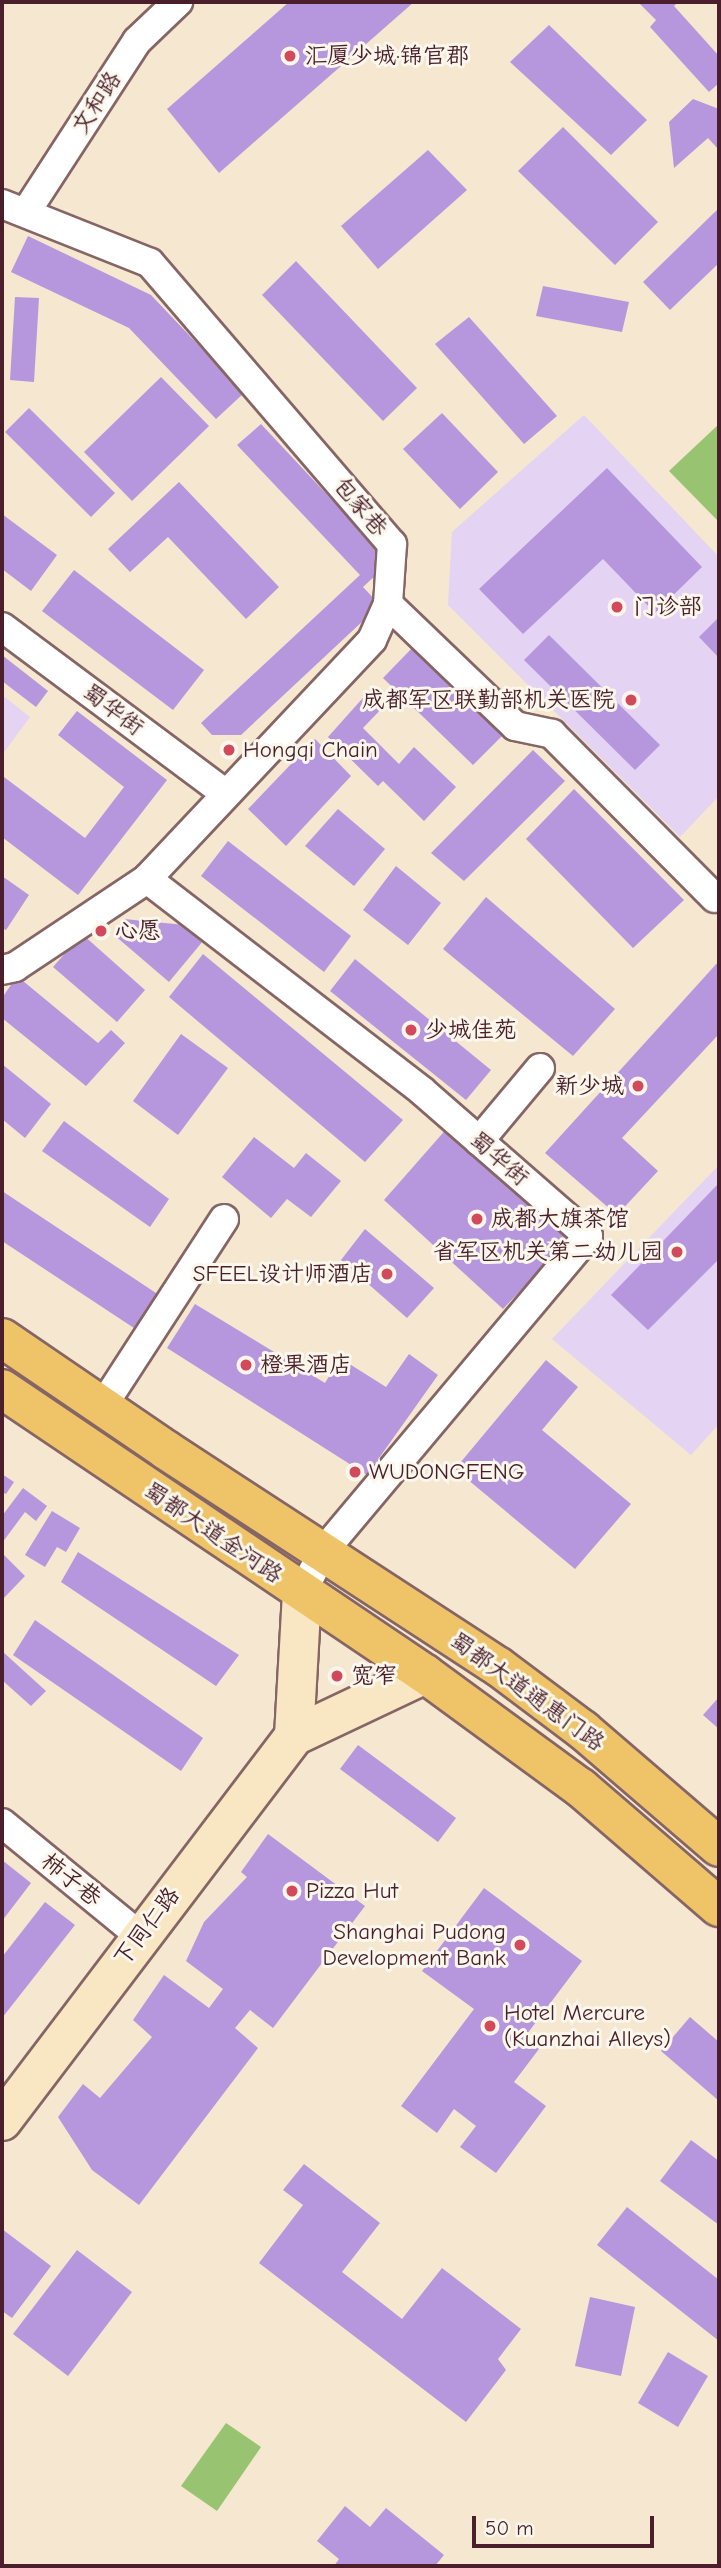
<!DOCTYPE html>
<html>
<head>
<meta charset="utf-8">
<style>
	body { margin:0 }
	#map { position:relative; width:721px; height:2568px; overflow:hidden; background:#f5e7d0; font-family:"Comic Neue","LXGW WenKai TC",sans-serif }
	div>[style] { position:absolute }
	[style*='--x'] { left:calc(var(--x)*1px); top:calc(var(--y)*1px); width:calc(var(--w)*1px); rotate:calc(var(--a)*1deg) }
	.built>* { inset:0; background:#e4d3f2 }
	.green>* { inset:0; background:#98c370 }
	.building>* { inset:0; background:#b697dd }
	.roads { filter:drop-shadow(2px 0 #866565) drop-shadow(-2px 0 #866565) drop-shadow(0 2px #866565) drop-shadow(0 -2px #866565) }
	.street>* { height:28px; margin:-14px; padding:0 14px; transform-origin:14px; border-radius:14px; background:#fff }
	.secondary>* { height:38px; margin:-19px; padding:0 19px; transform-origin:19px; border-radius:19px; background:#f9e7c3 }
	.primary>* { height:38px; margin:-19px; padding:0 19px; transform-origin:19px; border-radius:19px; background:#efc469 }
	.dots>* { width:19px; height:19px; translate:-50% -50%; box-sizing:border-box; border:4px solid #fbf7ec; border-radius:50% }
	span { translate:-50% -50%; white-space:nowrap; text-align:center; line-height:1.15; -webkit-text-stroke:6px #fbf7ec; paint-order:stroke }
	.poi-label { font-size:23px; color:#4a1f2b }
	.left { translate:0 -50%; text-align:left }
	.right { translate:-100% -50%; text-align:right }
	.street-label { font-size:23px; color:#4a1f2b }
	.frame { position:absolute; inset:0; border:4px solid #4a1f2b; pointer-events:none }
	.scale { position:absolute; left:472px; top:2516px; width:182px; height:32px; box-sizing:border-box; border:4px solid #4a1f2b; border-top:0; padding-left:9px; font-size:21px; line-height:24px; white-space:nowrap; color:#4a1f2b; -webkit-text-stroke:5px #fbf7ec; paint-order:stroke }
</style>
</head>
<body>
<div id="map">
	<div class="built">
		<i style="clip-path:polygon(584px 415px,719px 557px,719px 796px,680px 837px,448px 605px,452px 532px)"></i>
		<i style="clip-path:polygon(2px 695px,30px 717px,2px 755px,2px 694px)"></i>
		<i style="clip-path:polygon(719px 1165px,719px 1424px,691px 1455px,552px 1339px)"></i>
	</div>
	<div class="green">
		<i style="clip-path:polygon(719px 424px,719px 522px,669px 471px)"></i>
		<i style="clip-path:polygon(226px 2423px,261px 2447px,217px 2511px,181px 2486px)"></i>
	</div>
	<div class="building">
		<i style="clip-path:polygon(289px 2px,414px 2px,219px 173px,167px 109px)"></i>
		<i style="clip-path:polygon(638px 2px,678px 2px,674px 6px,719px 56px,719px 83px,709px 92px,650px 27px,656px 20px)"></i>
		<i style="clip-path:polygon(549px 25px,647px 120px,611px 155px,510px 62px)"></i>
		<i style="clip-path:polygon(693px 99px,719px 109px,719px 150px,708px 138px,674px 168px,669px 122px)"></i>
		<i style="clip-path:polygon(563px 127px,658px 222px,615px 265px,518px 171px)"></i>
		<i style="clip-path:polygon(428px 150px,467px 190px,378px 269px,341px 226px)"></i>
		<i style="clip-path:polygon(719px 208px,719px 263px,670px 310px,643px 282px)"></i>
		<i style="clip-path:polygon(28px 236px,151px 295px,244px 393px,216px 419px,129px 328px,11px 272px)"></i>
		<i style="clip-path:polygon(296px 261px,417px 388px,383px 421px,262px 295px)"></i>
		<i style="clip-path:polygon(543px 286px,629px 302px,622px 332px,536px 316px)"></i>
		<i style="clip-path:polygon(15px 297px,39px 298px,34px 382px,10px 380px)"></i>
		<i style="clip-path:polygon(469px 317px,557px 416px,524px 444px,435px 344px)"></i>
		<i style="clip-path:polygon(161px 377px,209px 426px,132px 501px,84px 452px)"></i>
		<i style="clip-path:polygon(29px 408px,115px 493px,91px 517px,5px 432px)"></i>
		<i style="clip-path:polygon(442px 413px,498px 472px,460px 509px,403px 449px)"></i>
		<i style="clip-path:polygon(261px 424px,390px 562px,363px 587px,380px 605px,241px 735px,212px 735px,201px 723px,360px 575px,237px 445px)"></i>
		<i style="clip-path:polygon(607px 468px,702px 567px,655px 613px,603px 559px,523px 634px,479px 589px)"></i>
		<i style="clip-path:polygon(179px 482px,279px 587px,246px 619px,168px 537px,130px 572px,108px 549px)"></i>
		<i style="clip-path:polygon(2px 514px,57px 555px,31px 591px,2px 569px)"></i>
		<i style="clip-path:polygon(74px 570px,204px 670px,173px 710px,42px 611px)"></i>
		<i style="clip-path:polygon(719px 617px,719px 658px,699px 637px)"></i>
		<i style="clip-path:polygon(549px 635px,660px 745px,635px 770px,524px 660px)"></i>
		<i style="clip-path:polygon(414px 646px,505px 733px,473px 765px,383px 678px)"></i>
		<i style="clip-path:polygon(2px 655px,48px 691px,36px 707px,2px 681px)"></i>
		<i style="clip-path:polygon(370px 690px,385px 705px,363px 728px,399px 764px,414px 747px,456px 787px,424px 821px,383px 781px,378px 786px,328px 737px)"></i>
		<i style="clip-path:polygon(77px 711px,167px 780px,78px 895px,2px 837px,4px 777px,85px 838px,124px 787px,58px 735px)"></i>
		<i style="clip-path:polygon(315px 739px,351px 776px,286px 846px,248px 809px)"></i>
		<i style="clip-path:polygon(533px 750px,565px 781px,464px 881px,431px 853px)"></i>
		<i style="clip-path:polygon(574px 789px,684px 900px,633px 948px,526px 839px)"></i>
		<i style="clip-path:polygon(338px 809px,385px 849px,354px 886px,305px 846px)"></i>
		<i style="clip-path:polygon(228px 841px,351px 936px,324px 972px,201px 876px)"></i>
		<i style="clip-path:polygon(396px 866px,441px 903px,408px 945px,363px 910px)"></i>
		<i style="clip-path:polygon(2px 876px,29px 895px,6px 930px,2px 928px)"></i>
		<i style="clip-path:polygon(486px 897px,615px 1009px,573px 1056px,443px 949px)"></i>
		<i style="clip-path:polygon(124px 919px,185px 925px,203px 941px,169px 982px,113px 934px)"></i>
		<i style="clip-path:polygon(82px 934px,145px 990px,117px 1022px,53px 967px)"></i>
		<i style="clip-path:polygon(203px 954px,403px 1120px,365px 1162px,169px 997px)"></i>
		<i style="clip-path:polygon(355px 959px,491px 1070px,466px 1100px,330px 991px)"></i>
		<i style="clip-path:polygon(719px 961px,719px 1034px,622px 1138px,658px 1171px,617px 1215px,545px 1153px)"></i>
		<i style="clip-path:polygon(17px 976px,98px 1043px,111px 1030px,125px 1043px,86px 1086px,2px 1018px,2px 998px)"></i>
		<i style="clip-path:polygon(181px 1034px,228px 1068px,178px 1135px,133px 1101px)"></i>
		<i style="clip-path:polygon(2px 1064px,51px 1104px,25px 1138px,2px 1119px)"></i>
		<i style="clip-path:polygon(64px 1121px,169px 1199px,150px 1227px,42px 1151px)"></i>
		<i style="clip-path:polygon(449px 1126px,571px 1237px,503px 1309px,384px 1200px)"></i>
		<i style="clip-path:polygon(254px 1137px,294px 1168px,306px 1153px,341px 1181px,311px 1217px,287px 1199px,271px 1218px,222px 1177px)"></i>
		<i style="clip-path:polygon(719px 1183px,719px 1259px,648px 1330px,611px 1295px)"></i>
		<i style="clip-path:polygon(2px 1191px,159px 1295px,137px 1330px,2px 1241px)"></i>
		<i style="clip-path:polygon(365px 1229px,434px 1288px,407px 1318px,341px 1260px)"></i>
		<i style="clip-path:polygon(195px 1304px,325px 1383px,340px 1358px,386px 1387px,409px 1354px,438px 1375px,367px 1475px,167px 1348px)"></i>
		<i style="clip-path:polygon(546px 1360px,578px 1387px,542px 1430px,631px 1504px,575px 1569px,455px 1469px)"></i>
		<i style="clip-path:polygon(2px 1474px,14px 1482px,6px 1494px,2px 1492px)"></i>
		<i style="clip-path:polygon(23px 1488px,47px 1506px,36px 1521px,25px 1512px,2px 1543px,2px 1516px)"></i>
		<i style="clip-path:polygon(52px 1511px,80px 1528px,66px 1552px,57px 1547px,45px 1567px,25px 1555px)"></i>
		<i style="clip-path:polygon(78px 1552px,239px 1655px,216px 1686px,61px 1582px)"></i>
		<i style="clip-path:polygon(4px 1555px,25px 1576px,2px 1600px,2px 1557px)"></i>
		<i style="clip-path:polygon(35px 1620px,203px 1738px,181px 1771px,13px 1655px)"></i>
		<i style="clip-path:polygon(2px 1651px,46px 1691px,31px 1706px,2px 1680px)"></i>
		<i style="clip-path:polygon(719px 1697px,719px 1729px,703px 1715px)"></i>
		<i style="clip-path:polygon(358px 1745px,456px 1818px,438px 1842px,340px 1769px)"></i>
		<i style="clip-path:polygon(268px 1834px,365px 1906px,273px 2028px,250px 2010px,235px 2028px,258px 2048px,139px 2205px,92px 2170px,58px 2117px,83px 2084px,100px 2098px,152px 2037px,133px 2020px,164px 1975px,209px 2008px,223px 1989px,186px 1961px,204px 1922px,247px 1877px,241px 1872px)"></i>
		<i style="clip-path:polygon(2px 1860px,31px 1883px,2px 1921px)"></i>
		<i style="clip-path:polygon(484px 1888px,582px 1961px,524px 2038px,539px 2049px,514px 2082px,546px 2106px,496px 2173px,460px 2147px,476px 2126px,454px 2109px,437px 2133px,401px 2106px,474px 2009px,422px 1971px)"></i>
		<i style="clip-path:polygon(45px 1902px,75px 1925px,2px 2018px,2px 1957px)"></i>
		<i style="clip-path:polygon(690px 2017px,719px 2042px,719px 2101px,661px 2051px)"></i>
		<i style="clip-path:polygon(691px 2140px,719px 2161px,719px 2225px,660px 2181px)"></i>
		<i style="clip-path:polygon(304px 2164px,380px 2223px,342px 2272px,402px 2319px,442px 2268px,521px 2329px,498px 2359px,506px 2370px,466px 2422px,259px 2263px,303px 2205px,283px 2190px)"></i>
		<i style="clip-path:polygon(627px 2207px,719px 2280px,719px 2341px,597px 2245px)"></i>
		<i style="clip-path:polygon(2px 2229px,51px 2266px,12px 2318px,2px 2311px)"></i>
		<i style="clip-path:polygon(77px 2250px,132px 2292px,68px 2376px,13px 2334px)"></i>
		<i style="clip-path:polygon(590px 2297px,635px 2307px,621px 2376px,575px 2366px)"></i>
		<i style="clip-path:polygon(668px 2352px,708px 2376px,678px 2427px,638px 2403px)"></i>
		<i style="clip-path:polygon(345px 2506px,370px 2527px,386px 2508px,444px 2555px,435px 2566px,334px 2566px,339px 2559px,317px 2541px)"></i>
	</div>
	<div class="roads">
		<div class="street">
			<i style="--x:2;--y:204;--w:159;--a:21.7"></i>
			<i style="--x:150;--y:263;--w:371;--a:49.3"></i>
			<i style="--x:392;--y:544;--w:60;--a:93.8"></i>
			<i style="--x:388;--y:604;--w:39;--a:114"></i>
			<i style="--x:372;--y:640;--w:328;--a:133.3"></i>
			<i style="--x:147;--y:879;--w:159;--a:146.3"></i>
			<i style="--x:15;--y:967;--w:13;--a:167"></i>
			<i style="--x:26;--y:212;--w:204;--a:-57"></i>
			<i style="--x:137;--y:41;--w:57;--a:-43.6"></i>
			<i style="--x:388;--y:604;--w:176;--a:43.8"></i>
			<i style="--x:515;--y:726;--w:38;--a:12"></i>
			<i style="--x:552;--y:734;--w:231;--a:45.2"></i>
			<i style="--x:2;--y:627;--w:278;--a:36.7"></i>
			<i style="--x:147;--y:879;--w:347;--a:37.6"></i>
			<i style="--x:422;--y:1091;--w:220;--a:41.1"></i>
			<i style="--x:588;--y:1236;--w:412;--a:130"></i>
			<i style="--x:323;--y:1552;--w:45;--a:117.7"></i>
			<i style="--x:479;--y:1141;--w:95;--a:-50.1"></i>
			<i style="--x:102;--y:1407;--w:224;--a:-57"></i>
			<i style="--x:2;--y:1823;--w:178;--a:39.3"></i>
		</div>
		<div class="secondary">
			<i style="--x:294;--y:1736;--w:144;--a:-86.8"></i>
			<i style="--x:2;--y:2121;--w:483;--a:-52.8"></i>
			<i style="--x:294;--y:1736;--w:145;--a:-25.3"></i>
		</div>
		<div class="primary">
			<i style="--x:2;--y:1338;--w:199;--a:34.3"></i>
			<i style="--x:166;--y:1450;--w:397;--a:33.1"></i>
			<i style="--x:499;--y:1667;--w:105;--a:36.9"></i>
			<i style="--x:583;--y:1730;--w:179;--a:40.7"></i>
			<i style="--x:2;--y:1389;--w:510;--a:33.97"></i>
			<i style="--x:425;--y:1674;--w:193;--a:36.2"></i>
			<i style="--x:581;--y:1788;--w:182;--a:40.8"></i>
		</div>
	</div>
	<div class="dots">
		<i style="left:290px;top:56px;background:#d1495b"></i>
		<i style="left:617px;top:607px;background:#d1495b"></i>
		<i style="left:631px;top:700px;background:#d1495b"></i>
		<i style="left:229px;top:750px;background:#d1495b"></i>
		<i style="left:101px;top:931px;background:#d1495b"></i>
		<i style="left:411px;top:1030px;background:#d1495b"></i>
		<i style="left:638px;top:1086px;background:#d1495b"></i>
		<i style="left:477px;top:1219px;background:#d1495b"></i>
		<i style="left:677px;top:1252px;background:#d1495b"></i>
		<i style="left:387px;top:1274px;background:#d1495b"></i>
		<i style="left:246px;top:1365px;background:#d1495b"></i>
		<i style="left:355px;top:1472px;background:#d1495b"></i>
		<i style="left:337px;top:1676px;background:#d1495b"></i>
		<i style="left:292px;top:1891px;background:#d1495b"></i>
		<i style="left:520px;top:1945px;background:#d1495b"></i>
		<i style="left:490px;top:2026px;background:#d1495b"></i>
	</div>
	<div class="poi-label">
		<span class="left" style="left:304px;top:56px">汇厦少城·锦官郡</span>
		<span class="left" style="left:633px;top:607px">门诊部</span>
		<span class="right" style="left:615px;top:700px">成都军区联勤部机关医院</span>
		<span class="left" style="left:243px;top:750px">Hongqi Chain</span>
		<span class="left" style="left:115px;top:931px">心愿</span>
		<span class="left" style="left:425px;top:1030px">少城佳苑</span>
		<span class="right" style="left:624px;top:1086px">新少城</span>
		<span class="left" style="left:491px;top:1219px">成都大旗茶馆</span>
		<span class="right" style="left:663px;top:1252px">省军区机关第二幼儿园</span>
		<span class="right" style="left:373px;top:1274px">SFEEL设计师酒店</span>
		<span class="left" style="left:260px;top:1365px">橙果酒店</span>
		<span class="left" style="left:369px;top:1472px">WUDONGFENG</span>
		<span class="left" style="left:351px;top:1676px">宽窄</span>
		<span class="left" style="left:306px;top:1891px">Pizza Hut</span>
		<span class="right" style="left:506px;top:1945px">Shanghai Pudong<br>Development Bank</span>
		<span class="left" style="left:504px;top:2026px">Hotel Mercure<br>(Kuanzhai Alleys)</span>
	</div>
	<div class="street-label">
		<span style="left:97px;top:103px;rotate:-57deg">文和路</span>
		<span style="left:360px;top:507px;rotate:49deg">包家巷</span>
		<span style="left:113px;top:710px;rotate:37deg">蜀华街</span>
		<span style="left:499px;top:1159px;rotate:41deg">蜀华街</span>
		<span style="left:213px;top:1533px;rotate:34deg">蜀都大道金河路</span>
		<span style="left:527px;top:1692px;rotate:36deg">蜀都大道通惠门路</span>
		<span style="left:71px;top:1880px;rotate:39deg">柿子巷</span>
		<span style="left:147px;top:1927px;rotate:-53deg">下同仁路</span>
	</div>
	<div class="frame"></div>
	<div class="scale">50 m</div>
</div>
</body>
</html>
